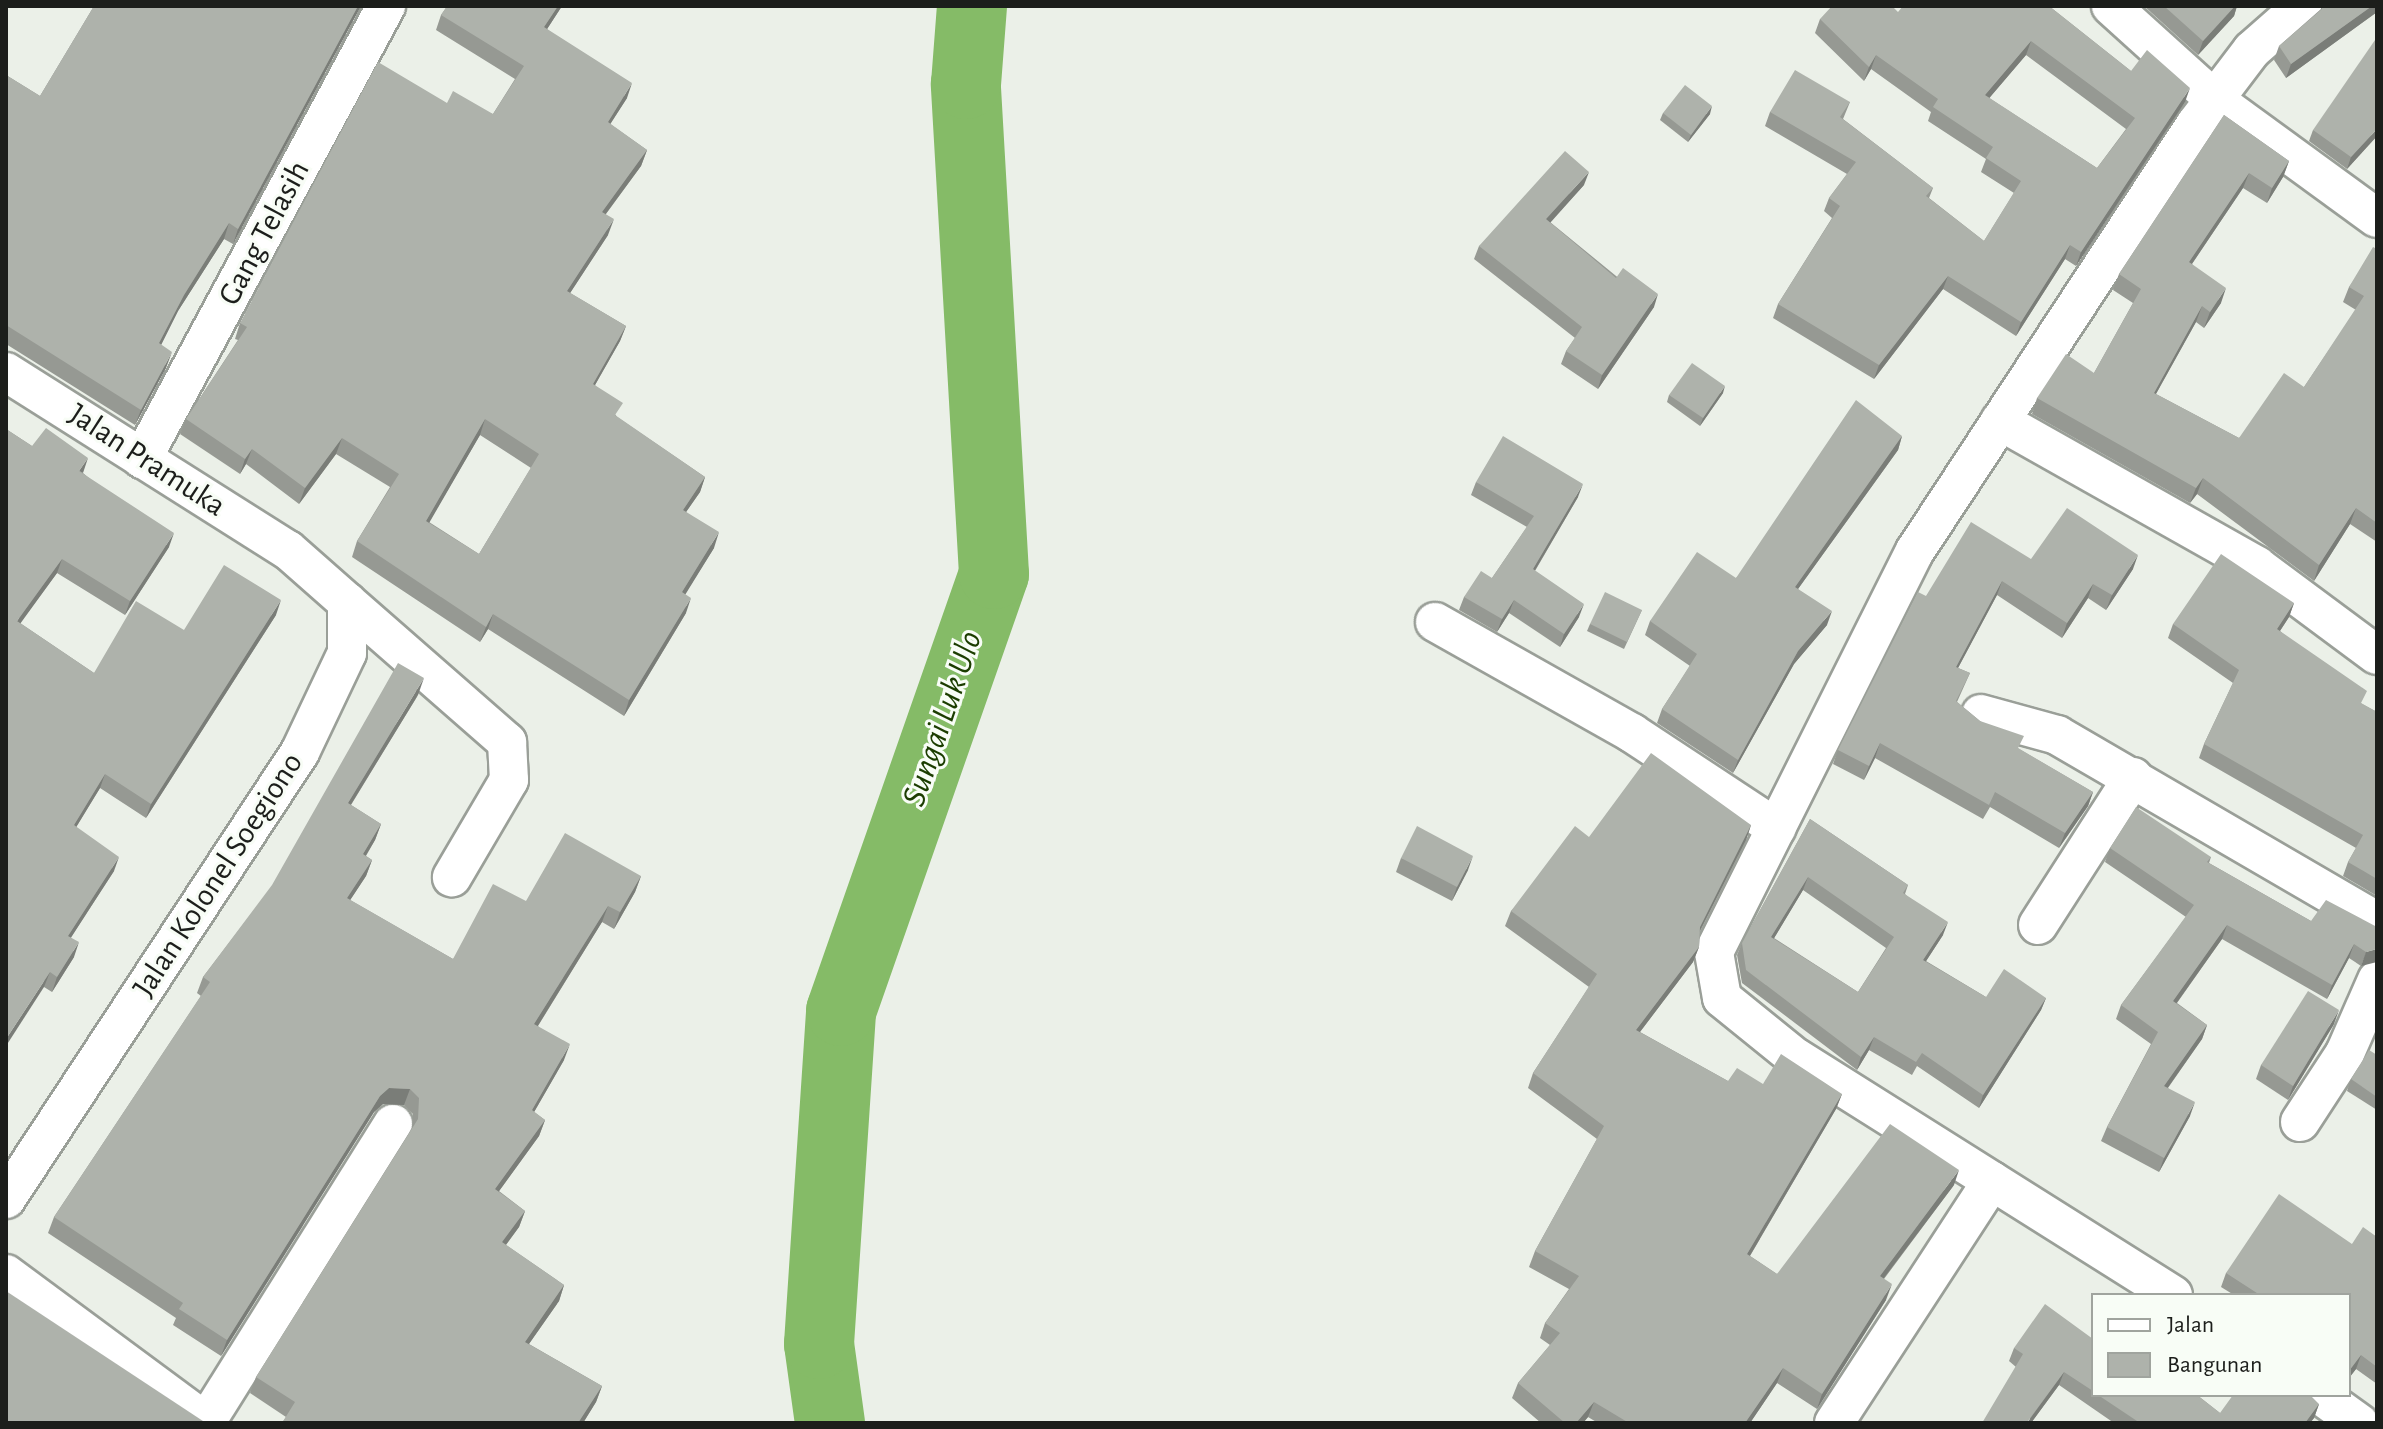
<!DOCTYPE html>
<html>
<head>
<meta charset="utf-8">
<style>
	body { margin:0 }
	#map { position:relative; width:2383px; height:1429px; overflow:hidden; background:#ebf0e8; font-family:"Alegreya Sans",sans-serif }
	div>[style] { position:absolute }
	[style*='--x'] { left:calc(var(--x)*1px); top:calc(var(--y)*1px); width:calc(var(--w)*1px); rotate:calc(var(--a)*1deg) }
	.river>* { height:70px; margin:-35px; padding:0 35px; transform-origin:35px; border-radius:35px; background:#85bb67 }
	.roads { filter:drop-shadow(2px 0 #9a9f98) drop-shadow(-2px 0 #9a9f98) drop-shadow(0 2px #9a9f98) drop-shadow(0 -2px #9a9f98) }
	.minor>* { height:38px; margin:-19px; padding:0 19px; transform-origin:19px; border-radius:19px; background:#fff }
	.wall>* { inset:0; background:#969993 }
	.shaded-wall>* { inset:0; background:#7a7d78 }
	.building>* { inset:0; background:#aeb2ab }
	span { translate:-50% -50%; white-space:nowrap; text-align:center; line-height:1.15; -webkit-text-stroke:6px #f8fdf6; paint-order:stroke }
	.street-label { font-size:32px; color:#1c1e1b }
	.water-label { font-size:34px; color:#1b3d00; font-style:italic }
	.frame { position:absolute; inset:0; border:8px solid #1c1e1b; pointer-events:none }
	.legend { position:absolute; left:2091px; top:1293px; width:260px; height:104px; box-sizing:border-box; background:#f8fdf6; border:2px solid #a0a49e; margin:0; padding:10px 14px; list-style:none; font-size:24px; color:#1c1e1b }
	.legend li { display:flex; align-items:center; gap:16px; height:40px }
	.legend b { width:40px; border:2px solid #a0a49e }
</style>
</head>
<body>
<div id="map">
	<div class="river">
		<i style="--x:830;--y:1423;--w:80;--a:-97.9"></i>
		<i style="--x:819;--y:1344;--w:334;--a:-86.2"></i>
		<i style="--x:841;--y:1011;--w:463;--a:-70.7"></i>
		<i style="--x:994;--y:574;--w:491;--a:-93.3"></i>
		<i style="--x:966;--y:84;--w:78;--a:-85.6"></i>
	</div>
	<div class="roads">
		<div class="minor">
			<i style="--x:2111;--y:6;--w:140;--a:42.1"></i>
			<i style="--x:2215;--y:100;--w:200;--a:36.1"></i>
			<i style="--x:6;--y:372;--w:333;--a:32.3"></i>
			<i style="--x:288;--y:550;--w:79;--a:41.4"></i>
			<i style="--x:347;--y:602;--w:51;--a:90"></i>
			<i style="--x:347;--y:653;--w:110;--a:115.4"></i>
			<i style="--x:300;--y:752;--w:535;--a:123.33"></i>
			<i style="--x:2000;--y:421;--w:295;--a:29.4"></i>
			<i style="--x:2257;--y:566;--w:149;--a:36.6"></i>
			<i style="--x:142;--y:459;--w:515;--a:-61.69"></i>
			<i style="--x:347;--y:602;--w:213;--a:41.2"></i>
			<i style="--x:507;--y:742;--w:38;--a:87"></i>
			<i style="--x:509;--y:780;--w:113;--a:120.4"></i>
			<i style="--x:1435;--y:622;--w:226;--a:29.4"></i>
			<i style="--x:1632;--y:733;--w:173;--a:33.4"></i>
			<i style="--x:1981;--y:714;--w:79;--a:15.4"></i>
			<i style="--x:2057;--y:735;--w:370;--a:30.2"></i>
			<i style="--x:2038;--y:925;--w:176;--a:-57.3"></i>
			<i style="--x:2300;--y:1122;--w:82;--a:-56.9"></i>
			<i style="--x:2345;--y:1053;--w:80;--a:-66.3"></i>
			<i style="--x:6;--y:1274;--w:250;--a:36.5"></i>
			<i style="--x:2173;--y:1295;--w:445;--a:-147.8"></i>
			<i style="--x:1796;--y:1058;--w:95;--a:-141"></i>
			<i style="--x:1722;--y:998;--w:47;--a:-99.9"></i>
			<i style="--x:1714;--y:952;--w:449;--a:-63.4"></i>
			<i style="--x:1915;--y:551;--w:510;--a:-56.68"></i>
			<i style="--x:2195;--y:125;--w:94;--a:-52.8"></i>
			<i style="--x:2252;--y:50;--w:67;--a:-41.3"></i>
			<i style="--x:2320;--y:1395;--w:48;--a:35.7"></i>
			<i style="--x:206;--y:1422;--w:352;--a:-57.9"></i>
			<i style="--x:1834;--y:1423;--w:289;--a:-56.9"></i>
		</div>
	</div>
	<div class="wall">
		<i style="clip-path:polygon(94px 6px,361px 6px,233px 244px,224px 239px,178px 311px,161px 345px,166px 368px,135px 425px,6px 344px,6px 75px,40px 96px)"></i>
		<i style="clip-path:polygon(evenodd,442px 6px,562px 6px,547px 29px,627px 98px,610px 124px,647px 150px,641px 166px,606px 214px,608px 235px,570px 293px,626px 326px,620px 341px,595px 385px,617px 417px,705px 477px,700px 492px,686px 512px,714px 548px,685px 594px,686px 613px,624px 716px,488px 629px,480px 642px,352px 557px,357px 541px,390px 487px,336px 454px,299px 504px,246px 464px,240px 474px,180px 434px,186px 419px,238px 340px,235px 339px,240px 323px,447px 103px,493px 114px,515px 79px,436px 30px,441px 15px,446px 8px,442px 6px,480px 435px,531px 468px,479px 554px,429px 522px,480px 435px)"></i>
		<i style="clip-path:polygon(evenodd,2049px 6px,2131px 71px,2185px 102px,2076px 266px,2065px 259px,2016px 336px,1943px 289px,1874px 379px,1773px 318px,1778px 304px,1832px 218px,1824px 211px,1829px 198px,1847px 174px,1765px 126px,1770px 112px,1850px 102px,1843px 119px,1933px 188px,1929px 198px,1984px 241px,2014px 193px,1981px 172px,1986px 159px,1928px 121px,1931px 112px,1871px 69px,1864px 81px,1815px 33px,1820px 19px,2049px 6px,2026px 55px,2126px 129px,2097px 168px,1989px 98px,2026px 55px)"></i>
		<i style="clip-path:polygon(2144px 6px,2237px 6px,2234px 16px,2198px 55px)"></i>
		<i style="clip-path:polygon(2322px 6px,2377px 6px,2377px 12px,2286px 78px,2274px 60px,2279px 46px,2321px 9px)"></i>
		<i style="clip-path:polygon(1663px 113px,1710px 114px,1688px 142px,1660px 120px)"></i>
		<i style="clip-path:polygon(2224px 115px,2289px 161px,2283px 177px,2267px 203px,2243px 188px,2192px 264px,2221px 303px,2204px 328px,2196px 322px,2156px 394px,2239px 438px,2304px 387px,2356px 310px,2343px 302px,2349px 287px,2377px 249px,2377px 542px,2350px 524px,2314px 581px,2197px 494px,2190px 503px,2032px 414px,2037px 398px,2094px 373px,2133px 303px,2113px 290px,2119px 274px)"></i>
		<i style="clip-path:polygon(2313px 130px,2377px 136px,2347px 169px,2309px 141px)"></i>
		<i style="clip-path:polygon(1584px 185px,1550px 222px,1654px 307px,1598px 389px,1561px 364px,1566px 351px,1575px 338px,1474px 259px,1479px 246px)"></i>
		<i style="clip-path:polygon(1723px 393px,1700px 426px,1667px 402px,1669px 395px)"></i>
		<i style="clip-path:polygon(6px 429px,32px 446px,83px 473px,169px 547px,125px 615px,57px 573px,20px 623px,94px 673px,184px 630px,276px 615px,146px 818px,100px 788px,76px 827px,114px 871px,71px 937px,74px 957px,52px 992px,44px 987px)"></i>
		<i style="clip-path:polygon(1902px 436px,1898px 450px,1798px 589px,1827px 625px,1794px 664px,1733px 773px,1657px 723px,1662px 709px,1690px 666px,1645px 635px,1650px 621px,1736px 578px)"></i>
		<i style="clip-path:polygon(1476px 482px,1578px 497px,1535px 571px,1579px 617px,1560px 647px,1509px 613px,1497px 632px,1459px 610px,1464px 597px,1492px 578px,1527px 527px,1471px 495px)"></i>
		<i style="clip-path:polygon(2031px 559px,2133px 569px,2106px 610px,2088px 598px,2062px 638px,1997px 595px,1958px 668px,1970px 673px,1957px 702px,1980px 721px,2019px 749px,2093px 792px,2088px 806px,2059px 848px,1990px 807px,1983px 819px,1875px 758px,1864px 780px,1833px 764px,1838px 750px,1926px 596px)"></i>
		<i style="clip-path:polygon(2294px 603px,2289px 617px,2280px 631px,2362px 704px,2377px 712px,2377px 896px,2343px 876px,2348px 862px,2356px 848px,2199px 758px,2204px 744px,2233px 683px,2168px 638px,2173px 624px)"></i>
		<i style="clip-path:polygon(1642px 610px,1624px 649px,1587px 631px,1590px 624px)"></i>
		<i style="clip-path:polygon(418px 695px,351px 805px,381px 824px,375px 840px,366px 856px,372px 860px,366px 876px,350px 900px,453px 959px,526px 901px,641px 876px,635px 892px,614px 929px,602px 922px,538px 1026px,564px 1060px,534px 1112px,545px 1120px,539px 1136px,499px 1191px,525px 1211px,519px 1227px,506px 1245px,564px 1285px,559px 1301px,529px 1344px,602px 1386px,596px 1402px,583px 1423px,282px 1423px,286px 1417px,250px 1393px,256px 1377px,412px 1128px,413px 1114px,404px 1105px,383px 1104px,374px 1112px,221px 1356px,173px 1325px,176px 1318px,48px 1233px,54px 1217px,201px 996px,197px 993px,203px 977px)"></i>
		<i style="clip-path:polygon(evenodd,1810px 819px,1908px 885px,1905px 894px,1943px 935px,1926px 961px,1986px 997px,2046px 998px,2041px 1010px,1979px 1108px,1917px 1066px,1912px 1075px,1869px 1050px,1857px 1070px,1742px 983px,1737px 955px,1742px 943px,1810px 819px,1803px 890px,1886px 948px,1858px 992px,1774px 938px,1803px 890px)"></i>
		<i style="clip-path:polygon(1751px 825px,1746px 840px,1700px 932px,1699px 947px,1693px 962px,1640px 1032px,1728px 1081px,1842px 1094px,1836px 1109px,1750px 1256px,1777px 1274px,1954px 1185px,1884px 1279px,1886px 1300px,1817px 1409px,1777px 1383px,1750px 1423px,1598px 1423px,1588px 1417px,1583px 1423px,1541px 1423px,1512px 1398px,1518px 1383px,1550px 1345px,1540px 1338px,1545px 1323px,1569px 1289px,1529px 1267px,1535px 1251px,1597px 1139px,1528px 1088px,1533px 1073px,1589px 987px,1505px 926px,1511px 911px,1589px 837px)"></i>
		<i style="clip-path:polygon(2110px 848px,2211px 857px,2209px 863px,2311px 921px,2377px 927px,2361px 966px,2349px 958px,2327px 999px,2222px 939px,2177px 1003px,2207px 1025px,2202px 1039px,2168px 1088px,2190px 1116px,2159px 1172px,2101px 1141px,2107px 1127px,2151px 1044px,2116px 1019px,2121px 1005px,2186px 917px,2105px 862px)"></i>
		<i style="clip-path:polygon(1401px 858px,1468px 870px,1452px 901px,1396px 872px)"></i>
		<i style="clip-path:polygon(2334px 1024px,2288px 1100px,2256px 1079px,2261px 1065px)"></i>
		<i style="clip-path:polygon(2377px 1055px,2377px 1110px,2347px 1091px,2351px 1079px)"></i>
		<i style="clip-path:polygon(2377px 1237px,2377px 1384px,2356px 1369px,2349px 1378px,2349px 1295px,2234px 1295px,2221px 1287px,2226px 1273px,2352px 1244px)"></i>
		<i style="clip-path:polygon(2093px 1339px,2093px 1395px,2197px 1395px,2220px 1413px,2319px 1404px,2314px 1418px,2310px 1423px,2114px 1423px,2059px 1385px,2031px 1423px,2016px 1367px,2009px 1361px,2014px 1348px)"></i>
	</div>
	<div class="shaded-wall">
		<i style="clip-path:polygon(358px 6px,361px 6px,233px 244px,238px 229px)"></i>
		<i style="clip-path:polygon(558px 6px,562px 6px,538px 43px,544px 27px)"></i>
		<i style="clip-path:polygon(2235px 6px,2237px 6px,2234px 16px,2198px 55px,2203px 41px)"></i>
		<i style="clip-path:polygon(2372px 6px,2377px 6px,2377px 12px,2286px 78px,2291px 64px)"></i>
		<i style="clip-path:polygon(2031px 41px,2026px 55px,1980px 109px,1985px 95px)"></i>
		<i style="clip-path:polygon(1876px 55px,1871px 69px,1864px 81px,1869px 67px)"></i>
		<i style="clip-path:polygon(632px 83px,627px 98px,602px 137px,608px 122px)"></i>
		<i style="clip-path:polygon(2190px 88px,2185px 102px,2076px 266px,2081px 252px)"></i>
		<i style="clip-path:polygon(1712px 106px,1710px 114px,1688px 142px,1691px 135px)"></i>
		<i style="clip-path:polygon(2377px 129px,2377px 136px,2347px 169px,2351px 157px)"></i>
		<i style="clip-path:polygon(647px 150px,641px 166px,596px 227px,602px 212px)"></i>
		<i style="clip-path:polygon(2289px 161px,2283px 177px,2267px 203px,2272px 188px)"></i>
		<i style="clip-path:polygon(1589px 172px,1584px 185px,1542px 232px,1546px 219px)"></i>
		<i style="clip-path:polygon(2249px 173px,2243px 188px,2183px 277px,2189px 262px)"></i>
		<i style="clip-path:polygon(614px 219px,608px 235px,561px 307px,567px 291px)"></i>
		<i style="clip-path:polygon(229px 223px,224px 239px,178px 311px,154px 359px,159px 343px,184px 295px)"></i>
		<i style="clip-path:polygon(2070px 245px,2065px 259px,2016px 336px,2021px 322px)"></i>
		<i style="clip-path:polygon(1948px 276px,1943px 289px,1874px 379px,1879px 365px)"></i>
		<i style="clip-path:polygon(2226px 288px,2221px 303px,2204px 328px,2210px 312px)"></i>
		<i style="clip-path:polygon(1658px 294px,1654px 307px,1598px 389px,1602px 375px)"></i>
		<i style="clip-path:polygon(2202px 306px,2196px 322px,2148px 408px,2154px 393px)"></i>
		<i style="clip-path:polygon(626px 326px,620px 341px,587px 399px,593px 384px)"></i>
		<i style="clip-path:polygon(172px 352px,166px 368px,135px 425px,141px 410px)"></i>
		<i style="clip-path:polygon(1725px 386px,1723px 393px,1700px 426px,1703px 418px)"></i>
		<i style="clip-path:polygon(485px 419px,480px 435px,421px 537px,426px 521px)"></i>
		<i style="clip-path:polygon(1902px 436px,1898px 450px,1790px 600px,1795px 587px)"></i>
		<i style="clip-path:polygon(342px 438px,336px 454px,299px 504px,305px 488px)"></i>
		<i style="clip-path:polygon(252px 449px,246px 464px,240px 474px,245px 459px)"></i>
		<i style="clip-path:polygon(88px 458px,83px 473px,79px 471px)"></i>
		<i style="clip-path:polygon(705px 477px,700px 492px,677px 525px,683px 510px)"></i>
		<i style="clip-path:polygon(2203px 478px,2197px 494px,2190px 503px,2196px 488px)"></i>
		<i style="clip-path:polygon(1583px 484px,1578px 497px,1528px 582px,1533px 569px)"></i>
		<i style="clip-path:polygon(2356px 508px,2350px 524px,2314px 581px,2319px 565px)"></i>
		<i style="clip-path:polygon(719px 532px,714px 548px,677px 608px,682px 592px)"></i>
		<i style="clip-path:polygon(174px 533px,169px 547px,125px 615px,130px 601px)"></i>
		<i style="clip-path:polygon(2138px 555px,2133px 569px,2106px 610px,2112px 595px)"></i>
		<i style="clip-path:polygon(62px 559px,57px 573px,12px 635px,17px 621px)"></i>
		<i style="clip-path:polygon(2002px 581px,1997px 595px,1951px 681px,1956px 667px)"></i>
		<i style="clip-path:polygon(2093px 584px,2088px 598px,2062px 638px,2067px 623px)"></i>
		<i style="clip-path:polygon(691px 598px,686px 613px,624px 716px,629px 700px)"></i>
		<i style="clip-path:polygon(281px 600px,276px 615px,146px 818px,151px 804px)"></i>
		<i style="clip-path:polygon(1514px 600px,1509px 613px,1497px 632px,1502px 619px)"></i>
		<i style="clip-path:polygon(2294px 603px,2289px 617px,2272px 643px,2277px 629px)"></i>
		<i style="clip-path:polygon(1584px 604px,1579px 617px,1560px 647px,1564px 634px)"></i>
		<i style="clip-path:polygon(1832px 611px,1827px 625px,1794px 664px,1733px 773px,1738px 760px,1798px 651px)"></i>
		<i style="clip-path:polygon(493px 614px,488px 629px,480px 642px,486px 627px)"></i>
		<i style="clip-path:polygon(424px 678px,418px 695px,342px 819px,348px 803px)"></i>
		<i style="clip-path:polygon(1880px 743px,1875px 758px,1864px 780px,1869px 766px)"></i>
		<i style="clip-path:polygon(105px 774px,100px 788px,69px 839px,74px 825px)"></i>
		<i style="clip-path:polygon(2093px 792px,2088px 806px,2059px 848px,2065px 833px)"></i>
		<i style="clip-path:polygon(381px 824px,375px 840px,357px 870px,363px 854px)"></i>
		<i style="clip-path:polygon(1751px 825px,1746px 840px,1694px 942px,1700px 927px)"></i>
		<i style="clip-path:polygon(1473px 856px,1468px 870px,1452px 901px,1457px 887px)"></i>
		<i style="clip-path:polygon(119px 857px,114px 871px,63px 950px,68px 936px)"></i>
		<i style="clip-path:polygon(372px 860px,366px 876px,341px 914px,347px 898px)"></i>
		<i style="clip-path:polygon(641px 876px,635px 892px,614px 929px,620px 912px)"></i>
		<i style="clip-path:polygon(1808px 877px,1803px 890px,1767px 950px,1771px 937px)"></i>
		<i style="clip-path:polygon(608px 906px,602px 922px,529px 1040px,534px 1024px)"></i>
		<i style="clip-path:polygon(1948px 922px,1943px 935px,1919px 972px,1923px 960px)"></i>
		<i style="clip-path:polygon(2227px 925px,2222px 939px,2168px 1015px,2173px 1001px)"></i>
		<i style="clip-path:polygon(79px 942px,74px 957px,52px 992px,57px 977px)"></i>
		<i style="clip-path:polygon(2354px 944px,2349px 958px,2327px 999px,2332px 985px)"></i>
		<i style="clip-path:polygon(1699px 947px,1693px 962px,1630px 1045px,1636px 1030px)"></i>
		<i style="clip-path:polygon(2377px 949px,2377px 962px,2361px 966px,2366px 952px)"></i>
		<i style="clip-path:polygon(50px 972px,44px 987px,6px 1046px,6px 1039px)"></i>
		<i style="clip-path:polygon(2046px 998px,2041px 1010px,1979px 1108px,1983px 1095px)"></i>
		<i style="clip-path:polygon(2339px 1010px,2334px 1024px,2288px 1100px,2293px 1086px)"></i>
		<i style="clip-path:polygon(2207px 1025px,2202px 1039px,2159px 1100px,2164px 1086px)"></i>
		<i style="clip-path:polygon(1874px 1037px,1869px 1050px,1857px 1070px,1861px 1057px)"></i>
		<i style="clip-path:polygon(570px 1044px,564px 1060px,526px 1126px,532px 1110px)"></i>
		<i style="clip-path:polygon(389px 1088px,410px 1089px,404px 1105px,383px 1104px,374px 1112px,221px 1356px,227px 1340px,380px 1096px)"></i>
		<i style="clip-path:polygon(1842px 1094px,1836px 1109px,1742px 1269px,1747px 1254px)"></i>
		<i style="clip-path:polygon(2195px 1102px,2190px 1116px,2159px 1172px,2164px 1158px)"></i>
		<i style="clip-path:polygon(545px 1120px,539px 1136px,489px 1205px,495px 1189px)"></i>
		<i style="clip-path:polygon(1959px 1170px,1954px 1185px,1874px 1291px,1880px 1276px)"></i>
		<i style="clip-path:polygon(525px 1211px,519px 1227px,496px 1258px,502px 1242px)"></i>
		<i style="clip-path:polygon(1892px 1284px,1886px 1300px,1817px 1409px,1822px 1394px)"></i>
		<i style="clip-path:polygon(564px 1285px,559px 1301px,519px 1358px,525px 1342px)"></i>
		<i style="clip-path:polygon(2361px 1355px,2356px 1369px,2349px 1378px,2349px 1371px)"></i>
		<i style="clip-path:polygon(1783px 1368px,1777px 1383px,1750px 1423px,1745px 1423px)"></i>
		<i style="clip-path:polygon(2064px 1372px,2059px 1385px,2031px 1423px,2027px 1423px)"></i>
		<i style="clip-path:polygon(602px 1386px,596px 1402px,583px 1423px,578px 1423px)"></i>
		<i style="clip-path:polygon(1594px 1402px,1588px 1417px,1583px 1423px,1576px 1423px)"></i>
		<i style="clip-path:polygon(2319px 1404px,2314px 1418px,2310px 1423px,2305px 1423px)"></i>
	</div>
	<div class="building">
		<i style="clip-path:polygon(94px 6px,358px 6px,238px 229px,229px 223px,184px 295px,159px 343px,172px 352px,141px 410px,6px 325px,6px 75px,40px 96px)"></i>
		<i style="clip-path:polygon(evenodd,447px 6px,558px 6px,544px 27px,632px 83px,608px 122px,647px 150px,602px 212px,614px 219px,567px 291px,626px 326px,593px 384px,623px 403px,615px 415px,705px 477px,683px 510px,719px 532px,682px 592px,691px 598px,629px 700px,493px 614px,486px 627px,357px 541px,399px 474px,342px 438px,305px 488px,252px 449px,245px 459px,186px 419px,247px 327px,240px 323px,378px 62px,447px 103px,453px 91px,493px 114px,524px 66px,441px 15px,447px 6px,485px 419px,539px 454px,479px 554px,426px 521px,485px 419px)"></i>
		<i style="clip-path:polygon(evenodd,1832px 6px,1892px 6px,1898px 12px,1903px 6px,2049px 6px,2131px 71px,2147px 50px,2190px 88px,2081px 252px,2070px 245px,2021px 322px,1948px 276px,1879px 365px,1778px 304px,1840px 206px,1829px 198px,1856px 162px,1770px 112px,1795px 70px,1850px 102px,1840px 117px,1933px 188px,1926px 196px,1984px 241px,2021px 181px,1986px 158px,1993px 147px,1933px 107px,1938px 99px,1876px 55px,1869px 67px,1820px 19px,1832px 6px,2031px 41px,2135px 118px,2097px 168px,1985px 95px,2031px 41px)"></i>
		<i style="clip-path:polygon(2164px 6px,2235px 6px,2203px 41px)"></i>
		<i style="clip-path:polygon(2322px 6px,2372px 6px,2291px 64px,2279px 46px,2322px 9px)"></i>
		<i style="clip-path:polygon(2375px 40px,2377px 42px,2377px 129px,2351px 157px,2313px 130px)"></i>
		<i style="clip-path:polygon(1685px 85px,1712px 106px,1691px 135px,1663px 113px)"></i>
		<i style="clip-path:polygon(2224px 115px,2289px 161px,2272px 188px,2249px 173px,2189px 262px,2226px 288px,2210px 312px,2202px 306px,2154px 393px,2239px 438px,2284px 373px,2304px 387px,2364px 296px,2349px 287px,2373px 247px,2377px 249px,2377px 523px,2356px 508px,2319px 565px,2203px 478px,2196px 488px,2037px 398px,2066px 354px,2094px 373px,2141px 289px,2119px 274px)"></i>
		<i style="clip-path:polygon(1565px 151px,1589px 172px,1546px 219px,1616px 278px,1623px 268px,1658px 294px,1602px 375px,1566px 351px,1582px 327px,1479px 246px)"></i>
		<i style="clip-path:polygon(1692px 363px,1725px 386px,1703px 418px,1669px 395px)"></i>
		<i style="clip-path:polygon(1856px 400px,1902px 436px,1795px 587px,1832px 611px,1798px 651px,1738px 760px,1662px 709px,1697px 654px,1650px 621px,1697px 552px,1736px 578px)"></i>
		<i style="clip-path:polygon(46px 428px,88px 458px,79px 471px,174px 533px,130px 601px,62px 559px,17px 621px,94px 673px,136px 601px,184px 630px,224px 565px,281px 600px,151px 804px,105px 774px,74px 825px,119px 857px,68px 936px,79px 942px,57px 977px,50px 972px,6px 1039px,6px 429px,32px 446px)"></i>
		<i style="clip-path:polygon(1503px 436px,1583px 484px,1533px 569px,1584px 604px,1564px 634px,1514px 600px,1502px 619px,1464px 597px,1481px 571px,1492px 578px,1534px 516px,1476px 482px)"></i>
		<i style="clip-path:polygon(2067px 508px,2138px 555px,2112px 595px,2093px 584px,2067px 623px,2002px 581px,1956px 667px,1970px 673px,1956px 701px,1980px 721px,2024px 736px,2018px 748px,2093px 792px,2065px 833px,1995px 792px,1989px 805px,1880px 743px,1869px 766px,1838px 750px,1918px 592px,1926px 596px,1971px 522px,2031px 559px)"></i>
		<i style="clip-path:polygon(2221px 554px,2294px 603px,2277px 629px,2367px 691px,2361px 703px,2377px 712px,2377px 879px,2348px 862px,2363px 835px,2204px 744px,2239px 670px,2173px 624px)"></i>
		<i style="clip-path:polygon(1605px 592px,1642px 610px,1627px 642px,1590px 624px)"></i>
		<i style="clip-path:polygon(398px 663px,424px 678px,348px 803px,381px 824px,363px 854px,372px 860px,347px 898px,453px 959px,493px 884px,526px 901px,565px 833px,641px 876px,620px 912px,608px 906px,534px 1024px,570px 1044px,532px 1110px,545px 1120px,495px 1189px,525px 1211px,502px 1242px,564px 1285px,525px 1342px,602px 1386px,578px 1423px,282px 1423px,295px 1402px,256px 1377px,418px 1119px,419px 1098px,410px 1089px,389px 1088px,380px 1096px,227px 1340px,179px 1309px,183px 1303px,54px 1217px,210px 982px,203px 977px,272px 885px)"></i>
		<i style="clip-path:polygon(1651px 753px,1751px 825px,1700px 927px,1699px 947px,1636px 1030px,1728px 1081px,1737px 1068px,1763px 1084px,1781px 1054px,1842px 1094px,1747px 1254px,1777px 1274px,1890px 1124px,1959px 1170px,1880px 1276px,1892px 1284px,1822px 1394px,1783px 1368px,1745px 1423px,1629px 1423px,1594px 1402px,1576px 1423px,1565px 1423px,1518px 1383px,1560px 1333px,1545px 1323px,1579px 1276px,1535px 1251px,1604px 1126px,1533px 1073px,1597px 974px,1511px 911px,1575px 826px,1589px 837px)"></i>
		<i style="clip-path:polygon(2136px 807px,2211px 857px,2207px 862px,2311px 921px,2326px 900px,2377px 927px,2377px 949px,2366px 952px,2354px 944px,2332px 985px,2227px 925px,2173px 1001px,2207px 1025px,2164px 1086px,2195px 1102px,2164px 1158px,2107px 1127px,2158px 1032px,2121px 1005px,2194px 905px,2110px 848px)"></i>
		<i style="clip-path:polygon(evenodd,1810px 819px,1908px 885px,1903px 893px,1948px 922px,1923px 960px,1986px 997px,2004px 969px,2046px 998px,1983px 1095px,1922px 1053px,1916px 1062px,1874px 1037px,1861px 1057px,1746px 970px,1742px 943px,1810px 819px,1808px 877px,1894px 937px,1858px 992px,1771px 937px,1808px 877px)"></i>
		<i style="clip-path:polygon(1417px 826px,1473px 856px,1457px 887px,1401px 858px)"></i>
		<i style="clip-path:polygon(2308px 991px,2339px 1010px,2293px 1086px,2261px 1065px)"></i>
		<i style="clip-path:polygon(2369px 1050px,2377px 1055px,2377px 1097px,2351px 1079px)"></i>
		<i style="clip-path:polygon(2279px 1194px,2352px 1244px,2363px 1227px,2377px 1237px,2377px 1367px,2361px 1355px,2349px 1371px,2349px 1295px,2260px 1295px,2226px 1273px)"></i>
		<i style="clip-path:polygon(6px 1291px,206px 1423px,6px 1423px)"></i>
		<i style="clip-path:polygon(2045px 1304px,2093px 1339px,2093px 1391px,2064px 1372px,2028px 1421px,2031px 1423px,1982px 1423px,2023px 1354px,2014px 1348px)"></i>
		<i style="clip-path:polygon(2098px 1395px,2197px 1395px,2220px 1413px,2233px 1395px,2310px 1395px,2319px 1404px,2305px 1423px,2140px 1423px)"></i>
	</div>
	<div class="street-label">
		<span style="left:264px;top:233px;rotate:-62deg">Gang Telasih</span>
		<span style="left:147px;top:460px;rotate:33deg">Jalan Pramuka</span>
		<span style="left:218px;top:875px;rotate:-57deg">Jalan Kolonel Soegiono</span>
	</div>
	<div class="water-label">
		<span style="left:943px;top:719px;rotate:-71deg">Sungai Luk Ulo</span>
	</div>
	<div class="frame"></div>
	<ul class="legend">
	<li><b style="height:10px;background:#fff"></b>Jalan</li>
	<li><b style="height:22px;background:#aeb2ab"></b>Bangunan</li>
	</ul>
</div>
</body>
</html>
